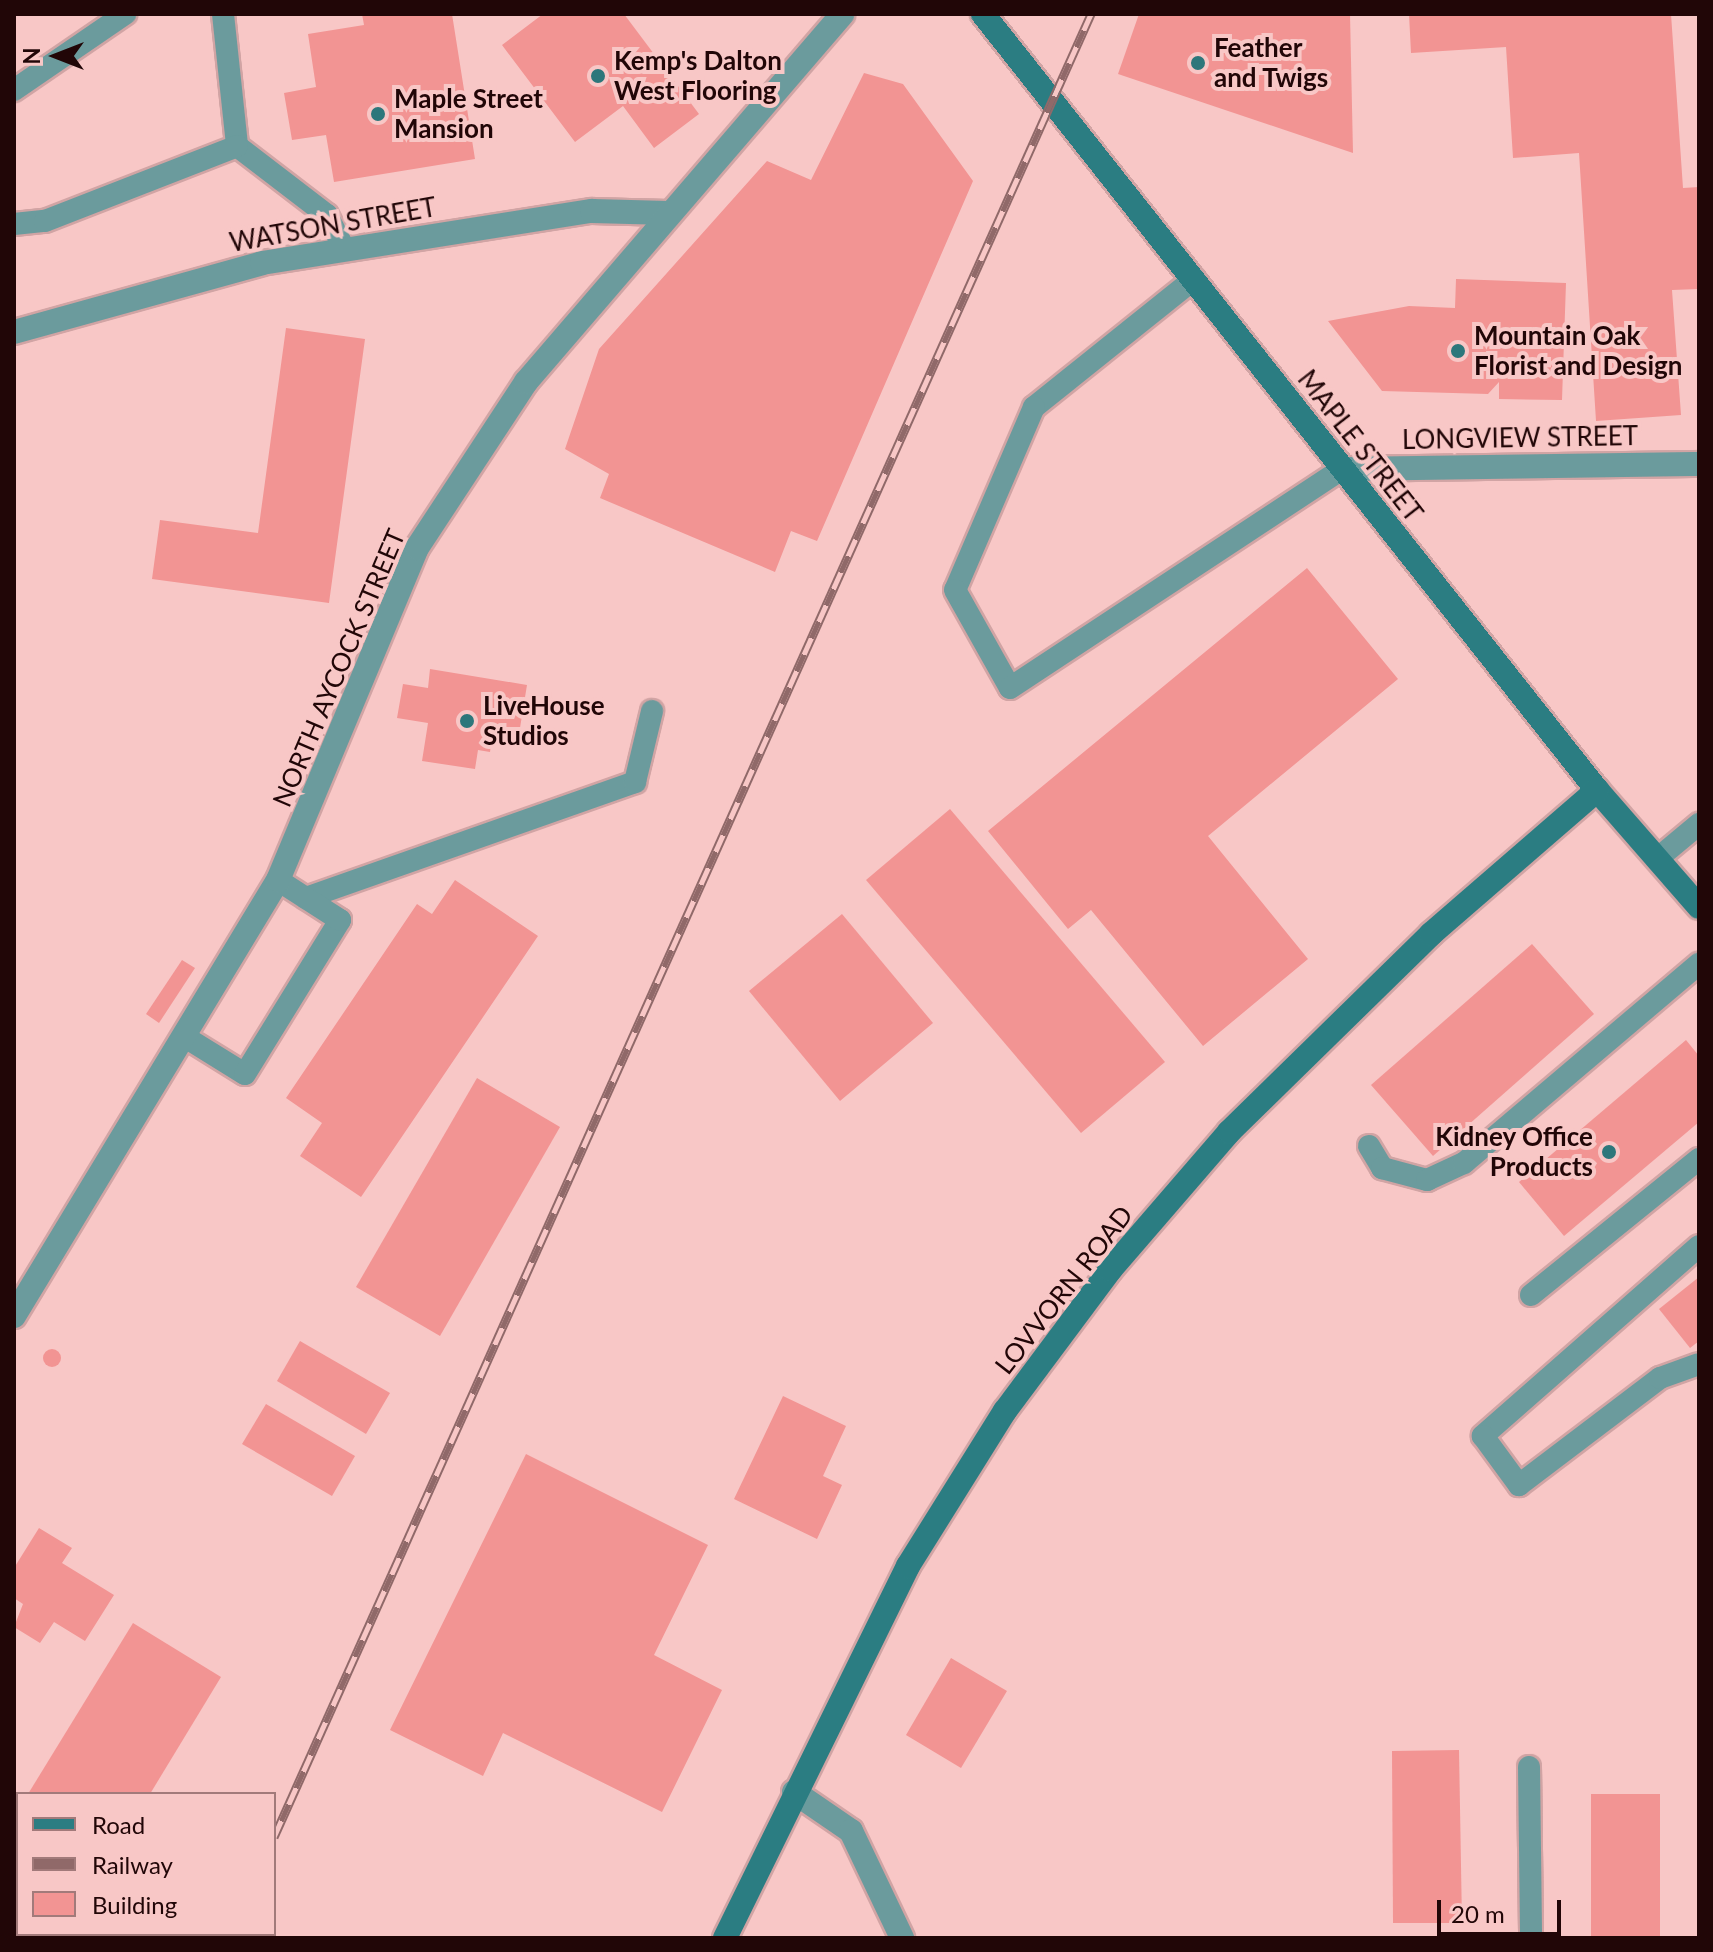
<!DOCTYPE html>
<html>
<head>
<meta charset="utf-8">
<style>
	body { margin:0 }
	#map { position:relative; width:1713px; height:1952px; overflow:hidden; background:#f8c7c6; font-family:Lato,sans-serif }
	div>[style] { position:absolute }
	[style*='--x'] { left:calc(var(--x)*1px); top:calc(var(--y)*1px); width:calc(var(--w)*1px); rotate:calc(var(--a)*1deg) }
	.building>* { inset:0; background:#f29493 }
	.round { border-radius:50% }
	.roads { filter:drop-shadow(2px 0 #d1a4a4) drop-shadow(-2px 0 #d1a4a4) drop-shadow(0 2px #d1a4a4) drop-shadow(0 -2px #d1a4a4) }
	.lane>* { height:22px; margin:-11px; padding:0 11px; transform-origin:11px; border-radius:11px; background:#6b9b9d }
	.street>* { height:24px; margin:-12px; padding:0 12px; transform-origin:12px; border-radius:12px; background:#6b9b9d }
	.secondary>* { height:24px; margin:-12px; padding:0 12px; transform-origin:12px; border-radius:12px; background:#2b7d82 }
	.rail>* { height:9px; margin-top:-4.5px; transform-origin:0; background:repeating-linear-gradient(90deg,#f8c7c6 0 18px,#906969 0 36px); box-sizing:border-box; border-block:2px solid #906969 }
	.dots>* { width:22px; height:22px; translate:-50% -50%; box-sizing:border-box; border:4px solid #f8c7c6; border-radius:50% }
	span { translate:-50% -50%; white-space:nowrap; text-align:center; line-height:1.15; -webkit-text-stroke:8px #f8c7c6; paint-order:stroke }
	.poi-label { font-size:26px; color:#210607; font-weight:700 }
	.left { translate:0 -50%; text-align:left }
	.right { translate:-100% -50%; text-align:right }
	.street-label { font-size:26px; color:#210607 }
	.frame { position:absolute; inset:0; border:16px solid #210607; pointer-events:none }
	.legend { position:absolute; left:16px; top:1792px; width:260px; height:144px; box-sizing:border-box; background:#f8c7c6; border:2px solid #a27a7a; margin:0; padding:10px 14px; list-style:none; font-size:24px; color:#210607 }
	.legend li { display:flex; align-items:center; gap:16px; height:40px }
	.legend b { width:40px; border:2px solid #a27a7a }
	.north { position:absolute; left:16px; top:16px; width:80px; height:80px; -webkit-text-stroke:6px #f8c7c6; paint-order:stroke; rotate:270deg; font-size:22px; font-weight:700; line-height:32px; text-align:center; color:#210607 }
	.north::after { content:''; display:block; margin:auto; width:28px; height:36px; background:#210607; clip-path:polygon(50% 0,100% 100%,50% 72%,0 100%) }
	.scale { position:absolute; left:1437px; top:1900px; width:124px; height:36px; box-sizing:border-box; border:4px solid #210607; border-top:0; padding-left:10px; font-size:24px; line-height:28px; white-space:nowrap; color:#210607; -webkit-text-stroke:6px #f8c7c6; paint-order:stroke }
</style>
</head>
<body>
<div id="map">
	<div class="building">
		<i style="clip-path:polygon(362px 14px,452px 14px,475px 159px,334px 182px,326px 135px,292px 140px,284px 93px,316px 87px,308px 34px,364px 25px)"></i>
		<i style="clip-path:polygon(543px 14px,624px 14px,699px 114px,654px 148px,623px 106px,575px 142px,502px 45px)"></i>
		<i style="clip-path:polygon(1139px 14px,1350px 14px,1353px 153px,1118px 74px)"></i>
		<i style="clip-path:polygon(1409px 14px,1671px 14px,1683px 188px,1699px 187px,1699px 289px,1672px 290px,1681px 415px,1596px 421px,1579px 153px,1513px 158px,1506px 47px,1411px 53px)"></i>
		<i style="clip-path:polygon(864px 73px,903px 84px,973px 181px,817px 541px,791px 531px,775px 572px,600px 498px,609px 474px,565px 449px,599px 349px,767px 161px,811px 180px)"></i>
		<i style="clip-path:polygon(1456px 279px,1566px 283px,1562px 400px,1499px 399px,1499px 382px,1488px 394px,1382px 391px,1328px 321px,1409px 306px,1455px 308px)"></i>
		<i style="clip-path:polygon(286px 328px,365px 339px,329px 603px,152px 579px,160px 520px,258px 533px)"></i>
		<i style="clip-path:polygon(1307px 568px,1398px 679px,1208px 836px,1308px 959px,1203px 1046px,1091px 910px,1068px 929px,988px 831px)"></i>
		<i style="clip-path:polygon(430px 669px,527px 685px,519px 734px,493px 730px,490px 752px,478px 750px,475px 769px,422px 761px,428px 723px,397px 718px,403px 684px,428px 688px)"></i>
		<i style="clip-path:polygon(950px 809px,1165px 1062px,1081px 1133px,866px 880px)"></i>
		<i style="clip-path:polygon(455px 880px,538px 936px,361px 1197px,300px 1156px,322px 1123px,286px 1098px,417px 904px,432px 914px)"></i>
		<i style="clip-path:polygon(842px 914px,933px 1023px,840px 1101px,749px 991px)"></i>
		<i style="clip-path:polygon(1532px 944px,1594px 1014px,1433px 1156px,1371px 1085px)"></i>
		<i style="clip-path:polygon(182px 960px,195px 968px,159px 1023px,146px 1014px)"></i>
		<i style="clip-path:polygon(1686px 1040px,1699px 1056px,1699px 1122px,1564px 1236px,1519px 1182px)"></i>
		<i style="clip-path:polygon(477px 1078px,560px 1127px,440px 1336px,356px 1287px)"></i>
		<i style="clip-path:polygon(1699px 1277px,1699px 1341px,1690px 1348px,1659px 1309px)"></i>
		<i style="clip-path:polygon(300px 1341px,390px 1393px,366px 1434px,277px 1381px)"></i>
		<i class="round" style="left:43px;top:1349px;width:18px;height:18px"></i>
		<i style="clip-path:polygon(783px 1396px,846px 1426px,823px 1476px,842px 1485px,817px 1539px,734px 1499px)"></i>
		<i style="clip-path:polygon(266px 1404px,355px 1456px,332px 1496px,242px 1444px)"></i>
		<i style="clip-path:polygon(526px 1454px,708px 1545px,654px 1655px,722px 1690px,662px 1812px,503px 1733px,483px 1776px,390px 1730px)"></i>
		<i style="clip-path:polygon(39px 1528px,72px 1548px,62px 1563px,114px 1595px,85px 1641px,54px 1622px,40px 1643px,14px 1627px,23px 1604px,14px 1598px,14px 1568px)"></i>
		<i style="clip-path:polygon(133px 1623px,221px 1677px,150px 1794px,28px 1794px)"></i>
		<i style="clip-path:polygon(951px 1658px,1007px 1691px,961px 1768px,906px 1735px)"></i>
		<i style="clip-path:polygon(1459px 1750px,1462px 1923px,1393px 1923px,1392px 1751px)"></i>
		<i style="clip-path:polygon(1591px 1794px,1660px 1794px,1660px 1938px,1591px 1938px)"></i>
		<i style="clip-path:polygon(14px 1918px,18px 1934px,48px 1938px,14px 1938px)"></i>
	</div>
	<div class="roads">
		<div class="lane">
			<i style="--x:223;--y:14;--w:133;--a:83.9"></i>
			<i style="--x:237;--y:146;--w:113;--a:37.5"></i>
			<i style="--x:327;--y:215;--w:37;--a:63"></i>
			<i style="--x:14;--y:90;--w:135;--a:-34.4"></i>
			<i style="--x:14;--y:224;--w:31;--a:-6"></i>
			<i style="--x:45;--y:221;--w:206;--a:-21.3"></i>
			<i style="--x:1194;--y:279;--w:205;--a:141.3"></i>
			<i style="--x:1034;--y:407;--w:199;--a:113.3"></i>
			<i style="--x:955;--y:590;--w:112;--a:60.7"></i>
			<i style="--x:1010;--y:688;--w:398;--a:-33.4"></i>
			<i style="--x:1657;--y:859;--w:55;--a:-39.8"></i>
			<i style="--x:306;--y:898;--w:349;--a:-19.4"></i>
			<i style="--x:635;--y:782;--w:73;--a:-76.5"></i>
			<i style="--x:185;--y:1037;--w:70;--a:31.7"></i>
			<i style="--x:245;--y:1074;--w:181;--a:-58.3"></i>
			<i style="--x:340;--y:920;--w:74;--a:-147.2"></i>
			<i style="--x:1369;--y:1146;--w:26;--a:59"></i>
			<i style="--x:1382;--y:1168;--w:47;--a:14.9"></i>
			<i style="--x:1427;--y:1180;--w:41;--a:-24.7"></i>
			<i style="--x:1464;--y:1163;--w:308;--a:-40.3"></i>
			<i style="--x:1699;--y:1246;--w:288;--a:138.7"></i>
			<i style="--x:1483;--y:1436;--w:61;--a:53.7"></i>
			<i style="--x:1519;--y:1485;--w:177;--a:-37.2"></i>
			<i style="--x:1660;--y:1378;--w:41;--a:-19.7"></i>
			<i style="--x:1531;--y:1295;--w:216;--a:-39"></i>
			<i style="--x:1529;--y:1767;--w:171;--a:89.3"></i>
		</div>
		<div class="street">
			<i style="--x:14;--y:332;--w:257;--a:-15.5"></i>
			<i style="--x:262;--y:263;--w:334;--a:-9"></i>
			<i style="--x:592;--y:211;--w:76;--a:1.5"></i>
			<i style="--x:1342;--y:469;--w:357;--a:-0.8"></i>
			<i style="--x:14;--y:1316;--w:510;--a:-58.8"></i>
			<i style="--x:278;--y:880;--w:360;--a:-67.3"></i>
			<i style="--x:417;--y:548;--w:199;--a:-56.7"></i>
			<i style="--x:526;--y:382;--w:485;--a:-49.3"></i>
			<i style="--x:794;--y:1792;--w:69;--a:34.4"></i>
			<i style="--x:851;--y:1831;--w:119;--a:64.5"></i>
		</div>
		<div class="secondary">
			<i style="--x:983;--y:14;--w:990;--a:51.65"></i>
			<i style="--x:1597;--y:790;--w:155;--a:48.9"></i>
			<i style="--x:725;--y:1938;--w:415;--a:-63.8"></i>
			<i style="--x:908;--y:1566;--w:183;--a:-58"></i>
			<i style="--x:1005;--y:1411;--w:176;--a:-53.3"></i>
			<i style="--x:1110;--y:1270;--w:182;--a:-49.2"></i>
			<i style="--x:1229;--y:1132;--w:283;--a:-44.4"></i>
			<i style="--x:1431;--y:934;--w:220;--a:-40.9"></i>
		</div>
	</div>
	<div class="rail">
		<i style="--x:274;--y:1837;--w:1998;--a:-65.86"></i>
		<i style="--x:228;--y:1938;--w:4;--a:-63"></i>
	</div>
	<div class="dots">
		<i style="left:1198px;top:63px;background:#2d777b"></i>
		<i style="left:598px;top:76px;background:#2d777b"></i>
		<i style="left:378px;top:114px;background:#2d777b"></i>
		<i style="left:1458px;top:351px;background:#2d777b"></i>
		<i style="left:467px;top:721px;background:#2d777b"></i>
		<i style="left:1609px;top:1152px;background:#2d777b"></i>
	</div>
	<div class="poi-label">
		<span class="left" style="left:1214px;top:63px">Feather<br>and Twigs</span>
		<span class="left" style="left:614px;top:76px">Kemp's Dalton<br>West Flooring</span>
		<span class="left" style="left:394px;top:114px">Maple Street<br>Mansion</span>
		<span class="left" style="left:1474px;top:351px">Mountain Oak<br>Florist and Design</span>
		<span class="left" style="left:483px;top:721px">LiveHouse<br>Studios</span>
		<span class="right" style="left:1593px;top:1152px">Kidney Office<br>Products</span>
	</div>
	<div class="street-label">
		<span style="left:333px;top:225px;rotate:-10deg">WATSON STREET</span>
		<span style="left:1520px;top:438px;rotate:-1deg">LONGVIEW STREET</span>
		<span style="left:1360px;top:446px;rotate:52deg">MAPLE STREET</span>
		<span style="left:339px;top:668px;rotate:-67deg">NORTH AYCOCK STREET</span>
		<span style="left:1064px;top:1290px;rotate:-52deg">LOVVORN ROAD</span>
	</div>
	<div class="frame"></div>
	<ul class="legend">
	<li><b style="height:10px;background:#2b7d82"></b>Road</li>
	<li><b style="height:10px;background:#906969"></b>Railway</li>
	<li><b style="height:22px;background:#f29493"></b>Building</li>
	</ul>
	<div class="north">N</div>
	<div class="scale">20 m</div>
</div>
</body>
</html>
